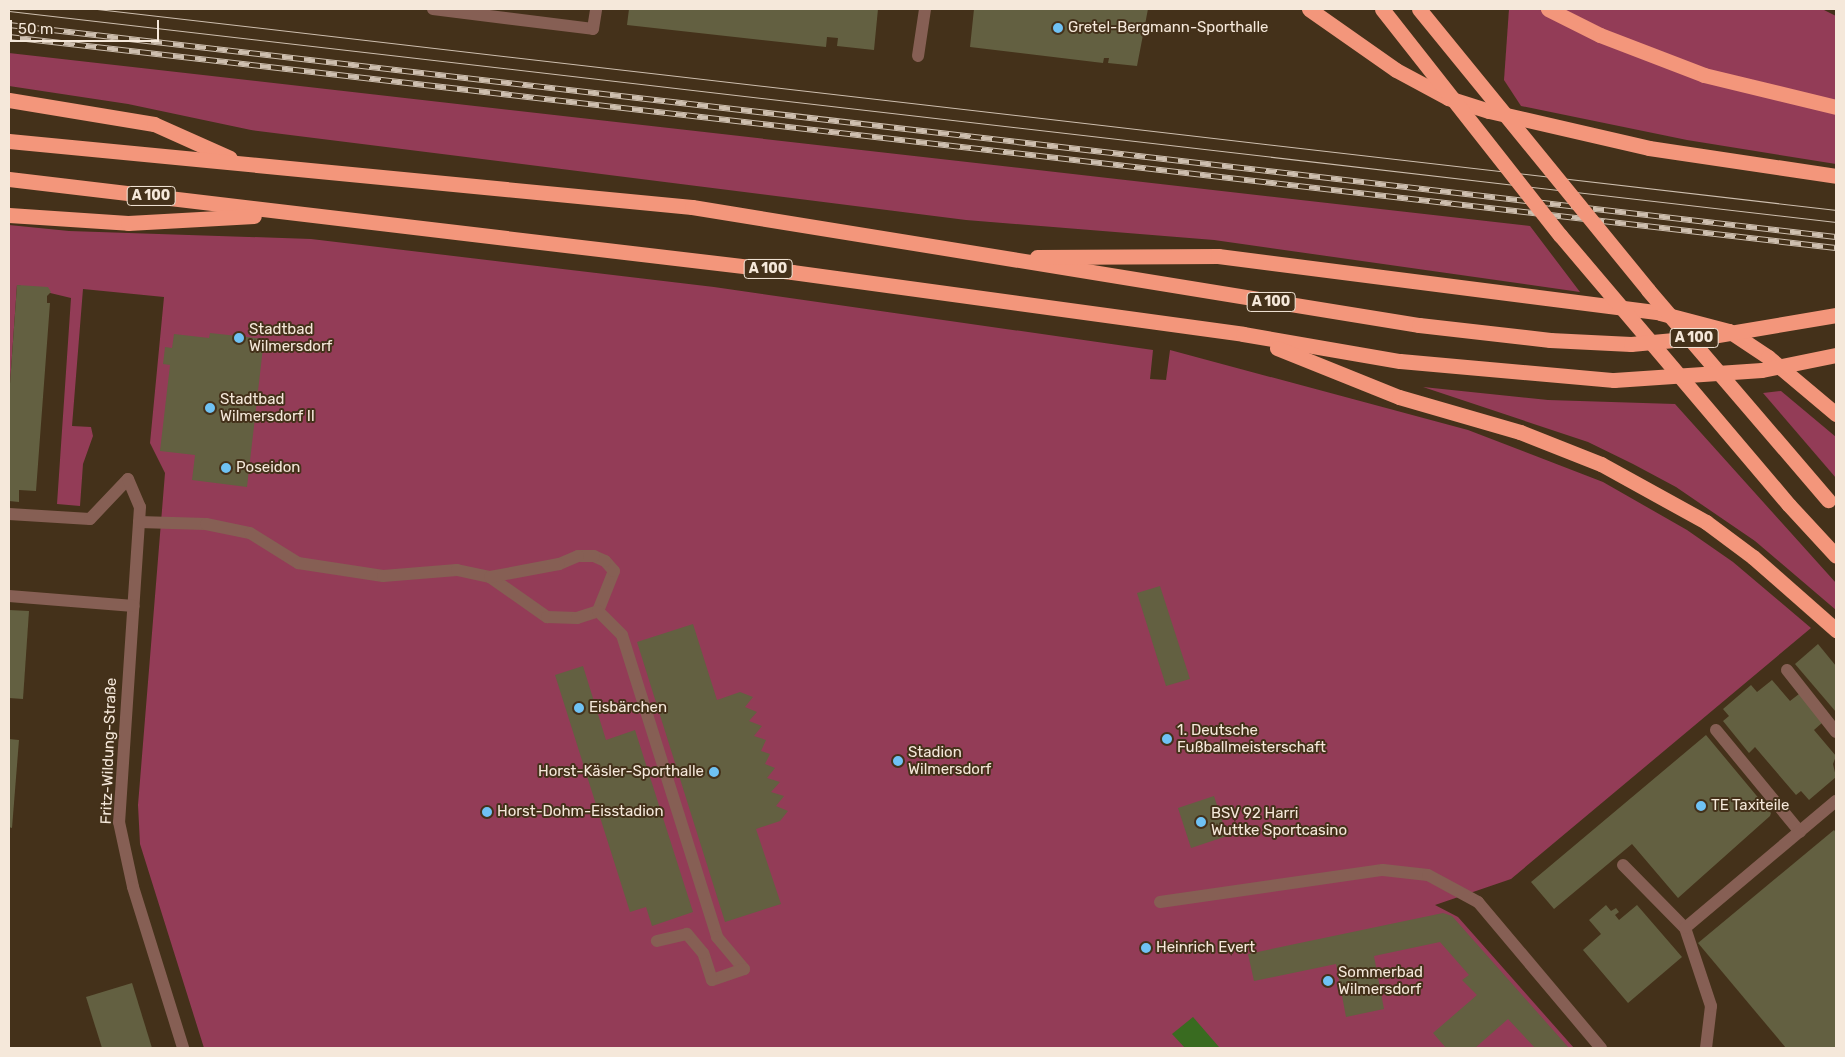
<!DOCTYPE html>
<html>
<head>
<meta charset="utf-8">
<style>
	body { margin:0 }
	#map { position:relative; width:1845px; height:1057px; overflow:hidden; background:#44311a; font-family:Rubik,sans-serif }
	div>[style] { position:absolute }
	[style*='--x'] { left:calc(var(--x)*1px); top:calc(var(--y)*1px); width:calc(var(--w)*1px); rotate:calc(var(--a)*1deg) }
	.green>* { inset:0; background:#933c57 }
	.water>* { inset:0; background:#396b20 }
	.building>* { inset:0; background:#636041 }
	.minor>* { height:12px; margin:-6px; padding:0 6px; transform-origin:6px; border-radius:6px; background:#865f54 }
	.highway>* { height:15px; margin:-7.5px; padding:0 7.5px; transform-origin:7.5px; border-radius:7.5px; background:#f3967b }
	.tram>* { height:1px; margin:-0.5px; padding:0 0.5px; transform-origin:0.5px; border-radius:0.5px; background:#cebfaf }
	.rail>* { height:5.5px; margin-top:-2.75px; transform-origin:0; background:repeating-linear-gradient(90deg,#44311a 0 11px,#cebfaf 0 22px); box-sizing:border-box; border-block:1px solid #cebfaf }
	.highway-bridge>* { height:15px; margin:-7.5px; padding:0 7.5px; transform-origin:7.5px; border-radius:7.5px; background:#f3967b }
	.dots>* { width:14px; height:14px; translate:-50% -50%; box-sizing:border-box; border:2px solid #44311a; border-radius:50% }
	span { translate:-50% -50%; white-space:nowrap; text-align:center; line-height:1.15; -webkit-text-stroke:4px #44311a; paint-order:stroke }
	.shield-label span { padding:1px 4px; background:#44311a; border:1px solid; border-radius:4px; -webkit-text-stroke-width:0 }
	.shield-label { font-size:14px; color:#f5e8da; font-weight:700 }
	.poi-label { font-size:15px; color:#f5e8da }
	.left { translate:0 -50%; text-align:left }
	.right { translate:-100% -50%; text-align:right }
	.street-label { font-size:15px; color:#f5e8da }
	.frame { position:absolute; inset:0; border:10px solid #f5e8da; pointer-events:none }
	.scale { position:absolute; left:10px; top:20px; width:149px; height:22px; box-sizing:border-box; border:2px solid #f5e8da; border-top:0; padding-left:6px; font-size:15px; line-height:18px; white-space:nowrap; color:#f5e8da; -webkit-text-stroke:4px #44311a; paint-order:stroke }
</style>
</head>
<body>
<div id="map">
	<div class="green">
		<i style="clip-path:polygon(1509px 9px,1822px 9px,1836px 16px,1836px 164px,1687px 140px,1521px 106px,1504px 80px)"></i>
		<i style="clip-path:polygon(9px 53px,1530px 226px,1580px 292px,1214px 240px,966px 220px,251px 130px,128px 104px,9px 86px)"></i>
		<i style="clip-path:polygon(9px 225px,69px 231px,311px 239px,714px 287px,1153px 350px,1150px 379px,1166px 380px,1170px 350px,1468px 430px,1603px 482px,1687px 530px,1733px 562px,1811px 628px,1511px 879px,1435px 905px,1458px 917px,1574px 1048px,204px 1048px,140px 844px,138px 805px,165px 473px,150px 443px,164px 297px,83px 289px,72px 426px,91px 427px,93px 436px,83px 464px,80px 506px,57px 504px,71px 298px,17px 285px,9px 398px)"></i>
		<i style="clip-path:polygon(1423px 387px,1548px 400px,1675px 404px,1836px 583px,1836px 610px,1755px 541px,1676px 487px,1633px 464px,1588px 442px)"></i>
		<i style="clip-path:polygon(1781px 391px,1836px 437px,1836px 478px,1763px 393px)"></i>
	</div>
	<div class="water">
		<i style="clip-path:polygon(1193px 1017px,1219px 1047px,1218px 1048px,1185px 1048px,1172px 1034px)"></i>
	</div>
	<div class="building">
		<i style="clip-path:polygon(629px 9px,878px 9px,874px 50px,837px 46px,838px 38px,827px 37px,826px 47px,627px 25px)"></i>
		<i style="clip-path:polygon(974px 9px,1148px 9px,1137px 66px,1108px 63px,1109px 58px,1104px 58px,1103px 63px,970px 47px)"></i>
		<i style="clip-path:polygon(17px 285px,48px 287px,51px 292px,47px 296px,47px 303px,50px 303px,36px 491px,19px 490px,19px 502px,9px 501px,9px 398px)"></i>
		<i style="clip-path:polygon(210px 333px,264px 339px,247px 487px,192px 480px,195px 455px,160px 451px,170px 365px,163px 364px,165px 347px,172px 348px,174px 334px,209px 338px)"></i>
		<i style="clip-path:polygon(1160px 586px,1190px 679px,1166px 686px,1137px 593px)"></i>
		<i style="clip-path:polygon(9px 610px,29px 611px,23px 699px,9px 698px)"></i>
		<i style="clip-path:polygon(693px 624px,717px 700px,740px 692px,753px 697px,745px 707px,757px 712px,749px 721px,762px 726px,754px 736px,766px 740px,761px 751px,770px 754px,765px 764px,775px 768px,767px 778px,780px 782px,771px 792px,784px 796px,776px 806px,788px 811px,780px 821px,756px 829px,781px 904px,725px 922px,637px 642px)"></i>
		<i style="clip-path:polygon(1818px 644px,1836px 666px,1836px 712px,1795px 664px)"></i>
		<i style="clip-path:polygon(583px 666px,606px 740px,635px 730px,693px 912px,652px 926px,646px 907px,630px 912px,555px 675px)"></i>
		<i style="clip-path:polygon(1772px 680px,1790px 701px,1799px 694px,1823px 722px,1814px 730px,1836px 756px,1833px 764px,1836px 777px,1809px 800px,1801px 791px,1796px 795px,1755px 747px,1749px 753px,1723px 721px,1729px 716px,1723px 709px,1751px 685px,1757px 692px)"></i>
		<i style="clip-path:polygon(1706px 735px,1771px 813px,1770px 816px,1678px 898px,1632px 844px,1554px 909px,1531px 882px)"></i>
		<i style="clip-path:polygon(9px 739px,19px 740px,12px 828px,9px 827px)"></i>
		<i style="clip-path:polygon(1214px 796px,1227px 836px,1191px 848px,1178px 808px)"></i>
		<i style="clip-path:polygon(1834px 830px,1836px 833px,1836px 1048px,1786px 1048px,1698px 943px)"></i>
		<i style="clip-path:polygon(1606px 905px,1611px 911px,1616px 908px,1619px 912px,1615px 915px,1619px 920px,1637px 905px,1682px 957px,1628px 1003px,1583px 950px,1601px 934px,1589px 920px)"></i>
		<i style="clip-path:polygon(1443px 913px,1452px 916px,1569px 1048px,1535px 1048px,1508px 1019px,1475px 1048px,1446px 1048px,1433px 1033px,1477px 995px,1462px 980px,1469px 975px,1440px 942px,1374px 956px,1384px 1009px,1346px 1017px,1336px 964px,1254px 981px,1248px 954px)"></i>
		<i style="clip-path:polygon(132px 983px,152px 1048px,102px 1048px,86px 997px)"></i>
	</div>
	<div class="minor">
		<i style="--x:433;--y:9;--w:161;--a:7.1"></i>
		<i style="--x:593;--y:29;--w:20;--a:-81"></i>
		<i style="--x:918;--y:56;--w:48;--a:-81.5"></i>
		<i style="--x:9;--y:514;--w:81;--a:3.5"></i>
		<i style="--x:90;--y:519;--w:55;--a:-46.5"></i>
		<i style="--x:128;--y:479;--w:30;--a:67"></i>
		<i style="--x:140;--y:507;--w:316;--a:93.8"></i>
		<i style="--x:119;--y:822;--w:66;--a:77.8"></i>
		<i style="--x:133;--y:887;--w:169;--a:72.7"></i>
		<i style="--x:139;--y:522;--w:67;--a:1.7"></i>
		<i style="--x:206;--y:524;--w:45;--a:11.6"></i>
		<i style="--x:250;--y:533;--w:57;--a:32"></i>
		<i style="--x:298;--y:563;--w:86;--a:8.7"></i>
		<i style="--x:383;--y:576;--w:74;--a:-4.6"></i>
		<i style="--x:457;--y:570;--w:34;--a:12"></i>
		<i style="--x:490;--y:577;--w:70;--a:35.1"></i>
		<i style="--x:547;--y:617;--w:30;--a:2"></i>
		<i style="--x:577;--y:618;--w:22;--a:-18"></i>
		<i style="--x:598;--y:611;--w:43;--a:-68.2"></i>
		<i style="--x:614;--y:571;--w:13;--a:-132"></i>
		<i style="--x:605;--y:561;--w:12;--a:-156"></i>
		<i style="--x:594;--y:556;--w:16;--a:180"></i>
		<i style="--x:578;--y:556;--w:21;--a:157"></i>
		<i style="--x:559;--y:564;--w:70;--a:169.3"></i>
		<i style="--x:9;--y:596;--w:125;--a:4.6"></i>
		<i style="--x:598;--y:611;--w:34;--a:45"></i>
		<i style="--x:622;--y:635;--w:317;--a:72.5"></i>
		<i style="--x:717;--y:937;--w:42;--a:49.8"></i>
		<i style="--x:744;--y:969;--w:34;--a:161"></i>
		<i style="--x:712;--y:980;--w:28;--a:-108"></i>
		<i style="--x:703;--y:953;--w:25;--a:-130"></i>
		<i style="--x:687;--y:934;--w:31;--a:167"></i>
		<i style="--x:1787;--y:670;--w:79;--a:51.7"></i>
		<i style="--x:1716;--y:730;--w:132;--a:50.5"></i>
		<i style="--x:1623;--y:865;--w:88;--a:45.5"></i>
		<i style="--x:1160;--y:902;--w:225;--a:-8.2"></i>
		<i style="--x:1383;--y:870;--w:45;--a:6.3"></i>
		<i style="--x:1428;--y:875;--w:57;--a:28.4"></i>
		<i style="--x:1478;--y:902;--w:191;--a:49.9"></i>
		<i style="--x:1706;--y:1048;--w:42;--a:-83.2"></i>
		<i style="--x:1711;--y:1006;--w:82;--a:-108.4"></i>
		<i style="--x:1685;--y:928;--w:197;--a:-40.1"></i>
	</div>
	<div class="highway">
		<i style="--x:1309;--y:9;--w:106;--a:35"></i>
		<i style="--x:1396;--y:70;--w:59;--a:28.3"></i>
		<i style="--x:1448;--y:98;--w:43;--a:17.6"></i>
		<i style="--x:1489;--y:111;--w:164;--a:13"></i>
		<i style="--x:1649;--y:148;--w:189;--a:8.5"></i>
		<i style="--x:1548;--y:9;--w:58;--a:26.6"></i>
		<i style="--x:1600;--y:35;--w:111;--a:21"></i>
		<i style="--x:1704;--y:75;--w:136;--a:13.6"></i>
		<i style="--x:9;--y:100;--w:147;--a:9.4"></i>
		<i style="--x:154;--y:124;--w:83;--a:24.1"></i>
		<i style="--x:9;--y:141;--w:686;--a:5.52"></i>
		<i style="--x:692;--y:207;--w:737;--a:9.22"></i>
		<i style="--x:1419;--y:325;--w:132;--a:6.5"></i>
		<i style="--x:9;--y:179;--w:789;--a:6.77"></i>
		<i style="--x:792;--y:272;--w:455;--a:7.8"></i>
		<i style="--x:1243;--y:334;--w:159;--a:9.8"></i>
		<i style="--x:1400;--y:361;--w:215;--a:5.1"></i>
		<i style="--x:9;--y:215;--w:119;--a:3.8"></i>
		<i style="--x:128;--y:223;--w:126;--a:-3.2"></i>
		<i style="--x:1037;--y:257;--w:181;--a:-0.3"></i>
		<i style="--x:1218;--y:256;--w:446;--a:7.3"></i>
		<i style="--x:1660;--y:313;--w:71;--a:14.6"></i>
		<i style="--x:1729;--y:331;--w:47;--a:33.7"></i>
		<i style="--x:1768;--y:357;--w:89;--a:40"></i>
		<i style="--x:1277;--y:348;--w:131;--a:21.9"></i>
		<i style="--x:1399;--y:397;--w:126;--a:16.1"></i>
		<i style="--x:1520;--y:432;--w:87;--a:21.6"></i>
		<i style="--x:1601;--y:464;--w:120;--a:28.9"></i>
		<i style="--x:1706;--y:522;--w:59;--a:36.7"></i>
		<i style="--x:1753;--y:557;--w:111;--a:41.3"></i>
		<i style="--x:1789;--y:505;--w:69;--a:47.3"></i>
	</div>
	<div class="tram">
		<i style="--x:97;--y:9;--w:1751;--a:6.59"></i>
		<i style="--x:9;--y:11;--w:1839;--a:6.59"></i>
	</div>
	<div class="rail">
		<i style="--x:9;--y:25;--w:1839;--a:6.62"></i>
		<i style="--x:9;--y:37;--w:1839;--a:6.59"></i>
	</div>
	<div class="highway-bridge">
		<i style="--x:1382;--y:9;--w:288;--a:51.8"></i>
		<i style="--x:1560;--y:235;--w:354;--a:49.7"></i>
		<i style="--x:1419;--y:9;--w:362;--a:50.8"></i>
		<i style="--x:1648;--y:290;--w:277;--a:49.4"></i>
		<i style="--x:1550;--y:340;--w:81;--a:2.8"></i>
		<i style="--x:1631;--y:344;--w:75;--a:-5.3"></i>
		<i style="--x:1706;--y:337;--w:132;--a:-9.6"></i>
		<i style="--x:1614;--y:380;--w:148;--a:-3.9"></i>
		<i style="--x:1762;--y:370;--w:76;--a:-11.5"></i>
	</div>
	<div class="dots">
		<i style="left:1058px;top:28px;background:#6fc2f4"></i>
		<i style="left:239px;top:338px;background:#6fc2f4"></i>
		<i style="left:210px;top:408px;background:#6fc2f4"></i>
		<i style="left:226px;top:468px;background:#6fc2f4"></i>
		<i style="left:579px;top:708px;background:#6fc2f4"></i>
		<i style="left:1167px;top:739px;background:#6fc2f4"></i>
		<i style="left:898px;top:761px;background:#6fc2f4"></i>
		<i style="left:714px;top:772px;background:#6fc2f4"></i>
		<i style="left:1701px;top:806px;background:#6fc2f4"></i>
		<i style="left:487px;top:812px;background:#6fc2f4"></i>
		<i style="left:1201px;top:822px;background:#6fc2f4"></i>
		<i style="left:1146px;top:948px;background:#6fc2f4"></i>
		<i style="left:1328px;top:981px;background:#6fc2f4"></i>
	</div>
	<div class="shield-label">
		<span style="left:151px;top:196px">A 100</span>
		<span style="left:768px;top:269px">A 100</span>
		<span style="left:1271px;top:302px">A 100</span>
		<span style="left:1694px;top:338px">A 100</span>
	</div>
	<div class="poi-label">
		<span class="left" style="left:1068px;top:28px">Gretel-Bergmann-Sporthalle</span>
		<span class="left" style="left:249px;top:338px">Stadtbad<br>Wilmersdorf</span>
		<span class="left" style="left:220px;top:408px">Stadtbad<br>Wilmersdorf II</span>
		<span class="left" style="left:236px;top:468px">Poseidon</span>
		<span class="left" style="left:589px;top:708px">Eisbärchen</span>
		<span class="left" style="left:1177px;top:739px">1. Deutsche<br>Fußballmeisterschaft</span>
		<span class="left" style="left:908px;top:761px">Stadion<br>Wilmersdorf</span>
		<span class="right" style="left:704px;top:772px">Horst-Käsler-Sporthalle</span>
		<span class="left" style="left:1711px;top:806px">TE Taxiteile</span>
		<span class="left" style="left:497px;top:812px">Horst-Dohm-Eisstadion</span>
		<span class="left" style="left:1211px;top:822px">BSV 92 Harri<br>Wuttke Sportcasino</span>
		<span class="left" style="left:1156px;top:948px">Heinrich Evert</span>
		<span class="left" style="left:1338px;top:981px">Sommerbad<br>Wilmersdorf</span>
	</div>
	<div class="street-label">
		<span style="left:109px;top:751px;rotate:-88deg">Fritz-Wildung-Straße</span>
	</div>
	<div class="frame"></div>
	<div class="scale">50 m</div>
</div>
</body>
</html>
